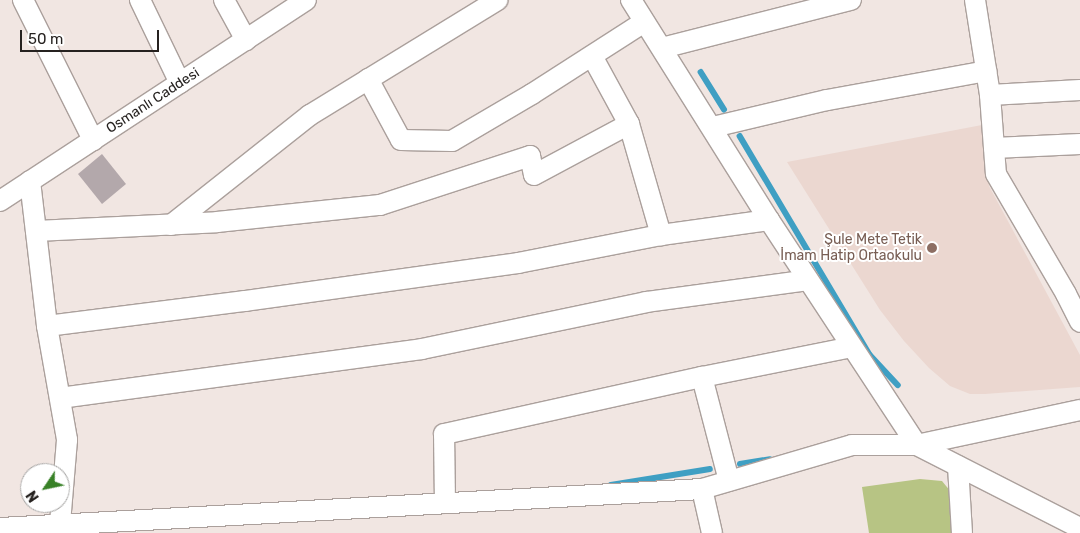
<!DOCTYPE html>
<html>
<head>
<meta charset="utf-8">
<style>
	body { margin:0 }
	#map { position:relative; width:1080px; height:533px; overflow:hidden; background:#f1e6e2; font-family:Rubik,sans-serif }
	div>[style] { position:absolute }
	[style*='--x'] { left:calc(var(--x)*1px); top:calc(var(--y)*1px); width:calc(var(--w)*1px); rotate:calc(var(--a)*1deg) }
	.built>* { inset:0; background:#ebd7d0 }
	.green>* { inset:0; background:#b7c484 }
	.stream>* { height:5.5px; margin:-2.75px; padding:0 2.75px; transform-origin:2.75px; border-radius:2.75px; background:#3f9fc3 }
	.building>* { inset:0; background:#b3a8ab }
	.roads { filter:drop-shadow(1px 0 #aba09c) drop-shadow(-1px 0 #aba09c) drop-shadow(0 1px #aba09c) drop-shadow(0 -1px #aba09c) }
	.minor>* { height:20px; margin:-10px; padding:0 10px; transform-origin:10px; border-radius:10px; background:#fff }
	.dots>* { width:14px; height:14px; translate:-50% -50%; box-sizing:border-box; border:2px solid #fff; border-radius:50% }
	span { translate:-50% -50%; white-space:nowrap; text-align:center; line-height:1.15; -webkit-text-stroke:4px #fff; paint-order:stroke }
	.street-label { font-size:14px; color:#262220 }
	.education-label { font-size:14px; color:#785e54 }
	.right { translate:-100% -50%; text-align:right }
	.north { position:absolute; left:20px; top:463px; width:50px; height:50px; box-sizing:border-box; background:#fff; border:1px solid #a8a7a6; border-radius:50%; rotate:236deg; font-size:14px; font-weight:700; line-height:20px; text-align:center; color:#262220 }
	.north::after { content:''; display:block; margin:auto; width:18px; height:22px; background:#388127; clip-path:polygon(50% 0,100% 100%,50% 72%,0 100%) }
	.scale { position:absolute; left:20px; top:30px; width:139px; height:22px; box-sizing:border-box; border:2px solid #262220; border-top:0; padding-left:6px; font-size:15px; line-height:18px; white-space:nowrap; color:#262220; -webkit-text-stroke:4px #fff; paint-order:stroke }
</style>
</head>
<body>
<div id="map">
	<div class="built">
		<i style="clip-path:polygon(982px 125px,989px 186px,1080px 355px,1080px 387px,985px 394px,970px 394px,950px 386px,929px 368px,904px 341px,880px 310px,787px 162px)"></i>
	</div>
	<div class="green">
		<i style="clip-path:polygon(920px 479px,942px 481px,951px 492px,955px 533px,869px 533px,862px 487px)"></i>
	</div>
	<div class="stream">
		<i style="--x:701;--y:72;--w:44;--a:58.1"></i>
		<i style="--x:740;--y:136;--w:255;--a:59.3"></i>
		<i style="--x:870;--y:355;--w:41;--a:47"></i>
		<i style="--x:740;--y:464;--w:30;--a:-9"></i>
		<i style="--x:611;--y:485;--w:100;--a:-9.2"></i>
	</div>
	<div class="building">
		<i style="clip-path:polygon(102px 154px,126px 184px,102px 204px,78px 174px)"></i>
	</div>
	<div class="roads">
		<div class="minor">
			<i style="--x:23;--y:0;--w:157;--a:63.4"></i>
			<i style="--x:140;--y:0;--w:92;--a:64.3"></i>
			<i style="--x:224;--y:0;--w:46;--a:61.2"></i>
			<i style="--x:631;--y:0;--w:260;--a:57.9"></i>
			<i style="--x:769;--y:220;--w:269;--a:56.7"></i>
			<i style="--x:917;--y:445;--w:183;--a:27"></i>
			<i style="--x:975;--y:0;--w:96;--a:81"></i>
			<i style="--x:990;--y:95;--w:79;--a:85.7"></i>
			<i style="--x:996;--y:174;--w:139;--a:59.7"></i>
			<i style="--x:1066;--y:294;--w:31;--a:63"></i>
			<i style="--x:662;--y:48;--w:195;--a:-14.3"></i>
			<i style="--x:592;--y:56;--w:77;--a:61.4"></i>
			<i style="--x:629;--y:124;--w:116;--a:73.9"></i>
			<i style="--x:368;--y:79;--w:69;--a:61.6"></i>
			<i style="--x:401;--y:140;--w:51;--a:1.1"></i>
			<i style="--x:452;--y:141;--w:93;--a:-30.4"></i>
			<i style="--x:532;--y:94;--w:133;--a:-32.7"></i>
			<i style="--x:990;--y:95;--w:90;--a:-3.2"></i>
			<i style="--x:713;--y:127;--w:117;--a:-13.3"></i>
			<i style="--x:827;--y:100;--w:162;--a:-10.3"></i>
			<i style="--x:994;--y:148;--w:86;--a:-2.7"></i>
			<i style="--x:30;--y:181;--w:146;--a:83.3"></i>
			<i style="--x:47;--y:326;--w:116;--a:80"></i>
			<i style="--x:67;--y:440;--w:84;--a:94.8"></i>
			<i style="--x:0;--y:201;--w:366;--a:-33.3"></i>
			<i style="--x:171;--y:225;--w:177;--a:-38.4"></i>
			<i style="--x:310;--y:115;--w:220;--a:-31.5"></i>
			<i style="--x:36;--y:231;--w:181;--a:-2.8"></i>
			<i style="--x:217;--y:222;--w:164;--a:-6"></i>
			<i style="--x:380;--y:205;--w:158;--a:-18.1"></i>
			<i style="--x:530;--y:156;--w:19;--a:78"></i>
			<i style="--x:534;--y:175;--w:108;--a:-28.2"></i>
			<i style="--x:47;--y:326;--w:200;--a:-7.2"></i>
			<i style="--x:245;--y:301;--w:276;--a:-7.9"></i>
			<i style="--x:518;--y:263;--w:146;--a:-11.1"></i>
			<i style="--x:661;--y:235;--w:109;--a:-7.9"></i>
			<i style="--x:702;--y:377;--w:153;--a:-11.3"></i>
			<i style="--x:60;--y:398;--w:365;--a:-7.7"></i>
			<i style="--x:422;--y:349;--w:229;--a:-11.8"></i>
			<i style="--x:646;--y:302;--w:163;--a:-7.7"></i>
			<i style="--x:958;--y:466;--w:67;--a:86.6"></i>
			<i style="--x:702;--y:489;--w:45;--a:77.2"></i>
			<i style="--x:445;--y:503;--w:69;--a:-90.8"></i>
			<i style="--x:444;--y:434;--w:264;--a:-12.5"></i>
			<i style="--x:702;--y:377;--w:107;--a:75.4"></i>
			<i style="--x:0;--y:528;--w:703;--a:-3.18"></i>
			<i style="--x:702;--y:489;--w:156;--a:-16.3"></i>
			<i style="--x:852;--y:445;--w:65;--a:0"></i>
			<i style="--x:917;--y:445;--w:167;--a:-12.1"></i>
		</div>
	</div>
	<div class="dots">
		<i style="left:932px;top:248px;background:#8d6e63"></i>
	</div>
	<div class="street-label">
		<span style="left:153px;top:101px;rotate:-33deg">Osmanlı Caddesi</span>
	</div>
	<div class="education-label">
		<span class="right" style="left:922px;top:248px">Şule Mete Tetik<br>İmam Hatip Ortaokulu</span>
	</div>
	<div class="north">N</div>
	<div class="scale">50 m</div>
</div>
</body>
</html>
